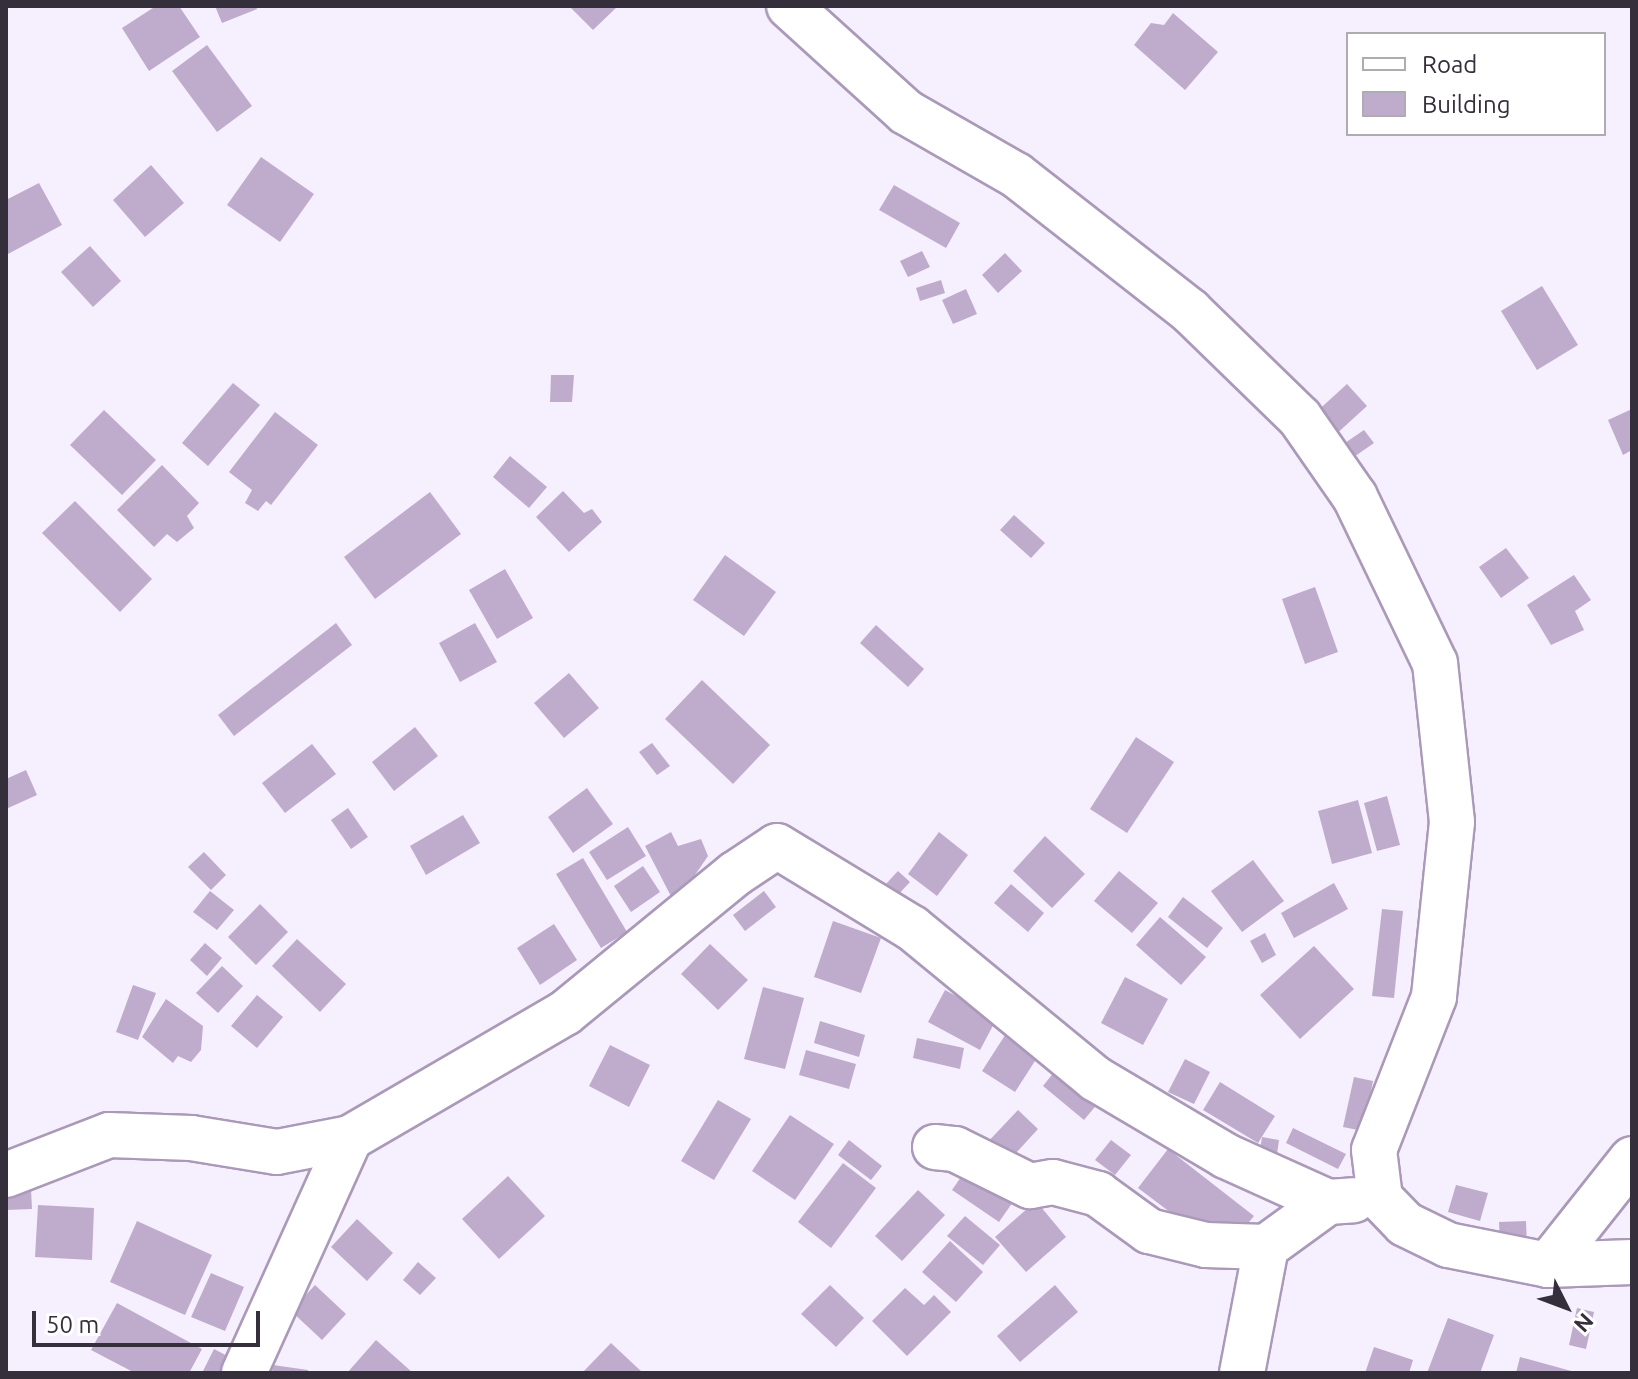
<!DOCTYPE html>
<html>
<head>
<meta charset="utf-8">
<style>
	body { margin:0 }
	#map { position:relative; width:1638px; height:1379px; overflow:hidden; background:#f6effd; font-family:Ubuntu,sans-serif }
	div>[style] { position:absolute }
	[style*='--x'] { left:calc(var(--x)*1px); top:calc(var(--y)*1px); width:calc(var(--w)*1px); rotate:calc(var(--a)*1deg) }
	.building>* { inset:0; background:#bfaccd }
	.roads { filter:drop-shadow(2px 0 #aa99b8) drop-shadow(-2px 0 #aa99b8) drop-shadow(0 2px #aa99b8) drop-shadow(0 -2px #aa99b8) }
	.minor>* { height:44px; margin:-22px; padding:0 22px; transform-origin:22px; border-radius:22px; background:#fff }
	span { translate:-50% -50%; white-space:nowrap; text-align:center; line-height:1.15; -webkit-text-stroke:7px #fff; paint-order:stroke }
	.frame { position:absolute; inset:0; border:8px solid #352e3b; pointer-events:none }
	.legend { position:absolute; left:1346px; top:32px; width:260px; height:104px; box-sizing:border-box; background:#fff; border:2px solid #aeabb1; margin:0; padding:10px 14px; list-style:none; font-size:24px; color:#352e3b }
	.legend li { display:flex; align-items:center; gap:16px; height:40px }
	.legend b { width:40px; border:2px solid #aeabb1 }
	.north { position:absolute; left:1526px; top:1267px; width:80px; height:80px; -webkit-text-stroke:6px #fff; paint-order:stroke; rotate:132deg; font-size:22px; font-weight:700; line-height:32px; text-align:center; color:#352e3b }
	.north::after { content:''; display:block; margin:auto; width:28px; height:36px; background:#352e3b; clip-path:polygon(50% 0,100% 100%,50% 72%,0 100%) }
	.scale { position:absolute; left:32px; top:1311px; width:228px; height:36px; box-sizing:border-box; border:4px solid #352e3b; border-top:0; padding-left:10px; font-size:24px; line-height:28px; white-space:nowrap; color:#352e3b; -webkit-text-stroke:6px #fff; paint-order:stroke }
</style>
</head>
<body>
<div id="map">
	<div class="building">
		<i style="clip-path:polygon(156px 6px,179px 6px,200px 37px,149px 71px,122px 28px)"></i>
		<i style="clip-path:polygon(215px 6px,256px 6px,257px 9px,222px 23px)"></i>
		<i style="clip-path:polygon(569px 6px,618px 6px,593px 30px)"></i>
		<i style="clip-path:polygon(1173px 13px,1218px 52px,1185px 90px,1134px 45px,1151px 23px,1164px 25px)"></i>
		<i style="clip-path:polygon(207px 45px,252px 106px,217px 132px,172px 71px)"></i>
		<i style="clip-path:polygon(261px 157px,314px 194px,280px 242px,227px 205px)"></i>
		<i style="clip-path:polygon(151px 165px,184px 203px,145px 237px,113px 200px)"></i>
		<i style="clip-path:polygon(39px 183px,62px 225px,8px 254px,6px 200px)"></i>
		<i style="clip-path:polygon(894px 185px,960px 223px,946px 248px,879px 210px)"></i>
		<i style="clip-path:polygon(90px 246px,121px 281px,93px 307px,61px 272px)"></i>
		<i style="clip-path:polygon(922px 251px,930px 267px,908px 277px,900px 261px)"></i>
		<i style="clip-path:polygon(1005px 253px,1022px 271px,998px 293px,982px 275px)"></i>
		<i style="clip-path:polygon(941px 280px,945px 293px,920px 301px,916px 288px)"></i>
		<i style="clip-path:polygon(1542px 286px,1578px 345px,1537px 370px,1501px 311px)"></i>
		<i style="clip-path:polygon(966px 289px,977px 314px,953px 324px,942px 300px)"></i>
		<i style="clip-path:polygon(551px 375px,574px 375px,572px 402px,550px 402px)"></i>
		<i style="clip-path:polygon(233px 383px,260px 405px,208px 466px,182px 443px)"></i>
		<i style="clip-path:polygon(1347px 384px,1367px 406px,1333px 437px,1313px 415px)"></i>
		<i style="clip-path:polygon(1632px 409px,1632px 450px,1623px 455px,1608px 420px)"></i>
		<i style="clip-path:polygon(104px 410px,156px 460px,122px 495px,70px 445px)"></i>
		<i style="clip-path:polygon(275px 412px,318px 445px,271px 505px,266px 501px,258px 511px,245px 503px,252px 490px,229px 472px)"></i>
		<i style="clip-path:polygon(1364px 430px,1374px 443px,1351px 459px,1342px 445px)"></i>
		<i style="clip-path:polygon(510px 456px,547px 487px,529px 508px,493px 477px)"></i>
		<i style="clip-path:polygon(162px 465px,199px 503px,187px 516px,194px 528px,177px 542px,167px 534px,154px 547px,117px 510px)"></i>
		<i style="clip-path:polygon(563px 491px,584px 513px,592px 509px,602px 522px,569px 552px,536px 517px)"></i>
		<i style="clip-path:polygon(430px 492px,461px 534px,375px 599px,344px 557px)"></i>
		<i style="clip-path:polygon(75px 501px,152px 579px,120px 612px,42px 533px)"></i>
		<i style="clip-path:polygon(1014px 515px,1045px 543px,1031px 558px,1000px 530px)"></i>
		<i style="clip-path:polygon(1506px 548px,1529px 578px,1501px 598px,1479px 567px)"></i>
		<i style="clip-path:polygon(725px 555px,776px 592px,744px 636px,693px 600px)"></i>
		<i style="clip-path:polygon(505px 569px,533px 618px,497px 639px,469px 590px)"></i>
		<i style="clip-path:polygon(1574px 575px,1591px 600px,1575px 611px,1584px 630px,1551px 645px,1527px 605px)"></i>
		<i style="clip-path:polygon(1315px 587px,1338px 652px,1305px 664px,1282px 599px)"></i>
		<i style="clip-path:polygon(336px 623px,352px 645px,234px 736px,218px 715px)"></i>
		<i style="clip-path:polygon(475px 623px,497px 662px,460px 682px,439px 643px)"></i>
		<i style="clip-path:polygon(876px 625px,924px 669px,908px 687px,860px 643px)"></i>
		<i style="clip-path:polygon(569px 673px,599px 708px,564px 738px,534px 703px)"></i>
		<i style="clip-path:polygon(702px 680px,770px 745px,733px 784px,665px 719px)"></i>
		<i style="clip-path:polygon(415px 727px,438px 756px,394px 791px,372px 762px)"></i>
		<i style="clip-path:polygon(1136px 737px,1174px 762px,1127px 833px,1090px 809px)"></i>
		<i style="clip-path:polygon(652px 743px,670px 766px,657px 775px,639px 752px)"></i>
		<i style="clip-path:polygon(312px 744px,336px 774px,285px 813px,262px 783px)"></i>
		<i style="clip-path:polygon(26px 770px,37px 795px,6px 809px,6px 779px)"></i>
		<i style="clip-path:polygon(587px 788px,613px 824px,573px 853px,548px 817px)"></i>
		<i style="clip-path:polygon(1387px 796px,1400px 845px,1377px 851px,1364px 803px)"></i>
		<i style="clip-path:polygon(1358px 800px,1372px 853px,1332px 864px,1318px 811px)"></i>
		<i style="clip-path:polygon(348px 808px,368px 837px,351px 849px,331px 820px)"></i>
		<i style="clip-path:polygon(463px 815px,480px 843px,426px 875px,410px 846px)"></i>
		<i style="clip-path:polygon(628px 827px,646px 856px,607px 880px,589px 852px)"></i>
		<i style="clip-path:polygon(671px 832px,678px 846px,701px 839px,708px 856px,695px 875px,700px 888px,674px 902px,645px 846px)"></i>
		<i style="clip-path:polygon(939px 832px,968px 855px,937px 896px,908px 874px)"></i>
		<i style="clip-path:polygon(1045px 836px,1085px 874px,1052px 908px,1013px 871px)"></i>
		<i style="clip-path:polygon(204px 852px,226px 875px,211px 890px,188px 867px)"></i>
		<i style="clip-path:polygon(583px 858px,627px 932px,601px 948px,556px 874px)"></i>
		<i style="clip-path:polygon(1253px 860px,1284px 901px,1242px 932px,1211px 891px)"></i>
		<i style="clip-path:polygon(643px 866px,660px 892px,631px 912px,614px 886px)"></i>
		<i style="clip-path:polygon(898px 871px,910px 882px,896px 897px,884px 886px)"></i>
		<i style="clip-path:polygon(1119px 871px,1158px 903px,1132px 933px,1094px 901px)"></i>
		<i style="clip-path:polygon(1334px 883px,1348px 909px,1294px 938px,1281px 913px)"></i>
		<i style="clip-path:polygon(1011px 884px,1044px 913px,1028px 932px,994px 903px)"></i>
		<i style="clip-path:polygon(210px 891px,234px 910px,217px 930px,193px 912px)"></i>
		<i style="clip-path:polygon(764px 891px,776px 907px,745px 931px,733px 915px)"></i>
		<i style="clip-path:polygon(1183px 897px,1223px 928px,1207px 948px,1168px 917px)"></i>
		<i style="clip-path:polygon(260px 904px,288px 932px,256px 965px,228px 937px)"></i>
		<i style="clip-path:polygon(1382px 909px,1403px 911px,1394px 998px,1372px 996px)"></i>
		<i style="clip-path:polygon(1160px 917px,1206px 957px,1181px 985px,1136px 945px)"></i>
		<i style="clip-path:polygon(833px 921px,881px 938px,861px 993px,814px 977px)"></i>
		<i style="clip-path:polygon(554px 924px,577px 960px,540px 985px,517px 948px)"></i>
		<i style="clip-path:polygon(1265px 933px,1276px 955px,1262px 963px,1250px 941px)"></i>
		<i style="clip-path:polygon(297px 939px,346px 984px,320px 1012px,272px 966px)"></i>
		<i style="clip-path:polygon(205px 943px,222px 958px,207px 976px,190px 960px)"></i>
		<i style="clip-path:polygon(710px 944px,748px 980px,718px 1010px,681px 974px)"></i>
		<i style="clip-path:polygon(1314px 946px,1354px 989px,1300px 1039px,1260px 995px)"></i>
		<i style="clip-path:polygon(222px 966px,243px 986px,218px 1013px,196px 993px)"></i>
		<i style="clip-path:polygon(1125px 977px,1168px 999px,1143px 1045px,1101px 1023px)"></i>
		<i style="clip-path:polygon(133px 985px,156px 993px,138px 1040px,116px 1032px)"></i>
		<i style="clip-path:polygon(763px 987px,804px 998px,785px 1069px,744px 1059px)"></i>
		<i style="clip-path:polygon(945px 990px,997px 1018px,980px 1050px,928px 1022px)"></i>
		<i style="clip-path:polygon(257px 995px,283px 1017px,257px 1048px,231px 1026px)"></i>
		<i style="clip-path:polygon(166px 999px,203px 1026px,201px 1050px,191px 1062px,178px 1056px,173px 1063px,142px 1037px)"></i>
		<i style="clip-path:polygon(820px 1021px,865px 1035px,859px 1057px,814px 1043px)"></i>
		<i style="clip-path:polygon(1009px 1029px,1042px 1050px,1015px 1092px,982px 1071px)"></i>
		<i style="clip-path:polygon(917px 1038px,964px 1048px,960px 1069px,913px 1058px)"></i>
		<i style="clip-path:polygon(610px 1045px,650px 1065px,629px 1107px,589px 1086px)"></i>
		<i style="clip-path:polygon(806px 1050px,856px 1064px,849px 1089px,799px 1075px)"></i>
		<i style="clip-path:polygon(1185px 1059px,1210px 1072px,1194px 1104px,1168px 1092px)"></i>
		<i style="clip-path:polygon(1062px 1062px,1104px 1096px,1084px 1120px,1043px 1086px)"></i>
		<i style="clip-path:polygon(1354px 1077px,1373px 1081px,1363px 1131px,1343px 1127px)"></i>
		<i style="clip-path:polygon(1220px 1082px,1275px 1116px,1258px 1143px,1203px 1110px)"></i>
		<i style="clip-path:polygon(718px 1100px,751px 1119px,714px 1180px,681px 1161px)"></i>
		<i style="clip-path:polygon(1018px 1110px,1038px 1129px,1005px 1165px,984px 1146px)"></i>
		<i style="clip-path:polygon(790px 1115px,834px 1144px,795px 1200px,752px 1171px)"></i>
		<i style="clip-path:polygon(1293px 1128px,1346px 1154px,1338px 1169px,1286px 1143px)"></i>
		<i style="clip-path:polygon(1262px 1137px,1279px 1140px,1276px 1161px,1259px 1158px)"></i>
		<i style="clip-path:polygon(849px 1140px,882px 1166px,871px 1180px,838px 1155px)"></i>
		<i style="clip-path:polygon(1111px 1140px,1131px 1155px,1115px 1175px,1095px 1160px)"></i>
		<i style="clip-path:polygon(1168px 1149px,1254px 1216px,1233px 1242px,1211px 1243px,1138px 1188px)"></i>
		<i style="clip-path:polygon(843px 1163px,876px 1188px,831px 1248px,798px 1222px)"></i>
		<i style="clip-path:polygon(968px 1167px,1015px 1199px,999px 1222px,952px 1190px)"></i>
		<i style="clip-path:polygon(508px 1176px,545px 1216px,499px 1259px,462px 1219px)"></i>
		<i style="clip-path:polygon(1456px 1185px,1488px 1193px,1480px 1221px,1448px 1212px)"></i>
		<i style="clip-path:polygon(31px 1189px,32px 1209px,6px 1210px,6px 1190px)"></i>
		<i style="clip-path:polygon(918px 1190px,945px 1215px,902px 1261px,875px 1236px)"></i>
		<i style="clip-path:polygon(1036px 1201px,1066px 1237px,1026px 1272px,995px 1237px)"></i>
		<i style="clip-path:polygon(38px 1205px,94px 1208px,92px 1260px,35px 1257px)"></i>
		<i style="clip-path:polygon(965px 1216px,1000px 1245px,983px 1265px,947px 1236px)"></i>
		<i style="clip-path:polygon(357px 1219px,393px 1253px,367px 1281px,331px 1247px)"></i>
		<i style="clip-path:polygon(137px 1221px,212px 1255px,185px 1315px,110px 1282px)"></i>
		<i style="clip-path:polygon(1526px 1221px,1527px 1248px,1500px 1249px,1499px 1222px)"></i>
		<i style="clip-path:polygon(950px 1241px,983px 1272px,956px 1302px,922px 1272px)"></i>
		<i style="clip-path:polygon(418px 1262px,436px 1278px,420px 1295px,403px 1280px)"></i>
		<i style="clip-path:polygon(211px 1273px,244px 1287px,225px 1331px,191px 1317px)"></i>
		<i style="clip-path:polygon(315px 1285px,346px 1314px,322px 1340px,291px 1311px)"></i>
		<i style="clip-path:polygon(830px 1285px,864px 1318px,836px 1347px,801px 1314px)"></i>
		<i style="clip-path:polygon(1055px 1285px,1078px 1312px,1020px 1362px,997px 1336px)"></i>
		<i style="clip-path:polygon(905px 1288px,924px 1305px,934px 1295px,951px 1312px,907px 1356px,872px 1321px)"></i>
		<i style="clip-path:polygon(117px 1303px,202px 1349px,189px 1373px,135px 1373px,91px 1350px)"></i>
		<i style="clip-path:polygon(1577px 1308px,1594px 1312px,1586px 1349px,1569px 1345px)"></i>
		<i style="clip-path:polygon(1448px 1318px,1494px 1335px,1480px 1373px,1427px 1373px)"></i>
		<i style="clip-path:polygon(376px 1340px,413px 1373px,347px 1373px)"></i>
		<i style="clip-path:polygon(611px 1343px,643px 1373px,582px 1373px)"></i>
		<i style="clip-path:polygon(1374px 1347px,1413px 1360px,1409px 1373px,1365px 1373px)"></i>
		<i style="clip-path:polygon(214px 1349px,237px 1361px,231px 1373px,202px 1373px)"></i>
		<i style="clip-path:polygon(1520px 1357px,1575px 1372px,1575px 1373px,1516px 1373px)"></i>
		<i style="clip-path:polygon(273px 1365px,308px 1370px,308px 1373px,272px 1373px)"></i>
	</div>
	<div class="roads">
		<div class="minor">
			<i style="--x:789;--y:6;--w:158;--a:42.2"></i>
			<i style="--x:906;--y:112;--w:127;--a:29.8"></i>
			<i style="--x:1016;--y:175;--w:221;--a:38"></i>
			<i style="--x:1190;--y:311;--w:153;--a:44.2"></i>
			<i style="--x:1300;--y:418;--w:96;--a:55.2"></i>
			<i style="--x:1355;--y:497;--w:184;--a:64.3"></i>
			<i style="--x:1435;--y:663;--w:160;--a:83.9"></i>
			<i style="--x:1452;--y:822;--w:176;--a:95.9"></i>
			<i style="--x:1434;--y:997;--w:164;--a:111.4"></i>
			<i style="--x:1374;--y:1150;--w:48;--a:82.9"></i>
			<i style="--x:1380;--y:1198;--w:36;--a:46"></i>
			<i style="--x:1405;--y:1224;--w:48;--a:26"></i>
			<i style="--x:1448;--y:1245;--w:102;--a:11.3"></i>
			<i style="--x:1548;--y:1265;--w:84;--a:-2"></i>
			<i style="--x:350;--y:1138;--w:249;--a:-30.2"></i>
			<i style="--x:565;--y:1013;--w:220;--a:-39.3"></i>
			<i style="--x:735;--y:874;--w:50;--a:-33.7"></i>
			<i style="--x:777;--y:846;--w:158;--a:31.3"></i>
			<i style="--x:912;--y:928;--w:238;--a:39.4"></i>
			<i style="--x:1096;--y:1079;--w:151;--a:30.6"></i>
			<i style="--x:1226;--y:1156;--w:112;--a:24.3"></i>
			<i style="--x:935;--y:1147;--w:20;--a:6"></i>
			<i style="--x:955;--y:1149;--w:84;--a:26.3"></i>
			<i style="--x:1030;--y:1186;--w:23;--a:-10"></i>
			<i style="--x:1053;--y:1182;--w:47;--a:14.9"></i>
			<i style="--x:1098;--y:1194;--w:63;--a:36"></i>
			<i style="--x:1149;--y:1231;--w:59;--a:13.8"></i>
			<i style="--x:1206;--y:1245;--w:60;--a:1.9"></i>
			<i style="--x:1266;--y:1247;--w:77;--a:-36"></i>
			<i style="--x:1328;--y:1202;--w:26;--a:-4"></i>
			<i style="--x:6;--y:1175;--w:110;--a:-21.2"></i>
			<i style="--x:109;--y:1135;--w:82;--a:2.1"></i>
			<i style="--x:191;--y:1138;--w:87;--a:9.2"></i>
			<i style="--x:277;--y:1152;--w:74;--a:-10.9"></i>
			<i style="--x:350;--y:1138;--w:258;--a:114.3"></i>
			<i style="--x:1548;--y:1265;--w:135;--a:-51.6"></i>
			<i style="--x:1242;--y:1373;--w:128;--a:-79.2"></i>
		</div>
	</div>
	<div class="frame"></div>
	<ul class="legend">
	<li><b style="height:10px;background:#fff"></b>Road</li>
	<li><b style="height:22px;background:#bfaccd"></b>Building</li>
	</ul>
	<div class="north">N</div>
	<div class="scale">50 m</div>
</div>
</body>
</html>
